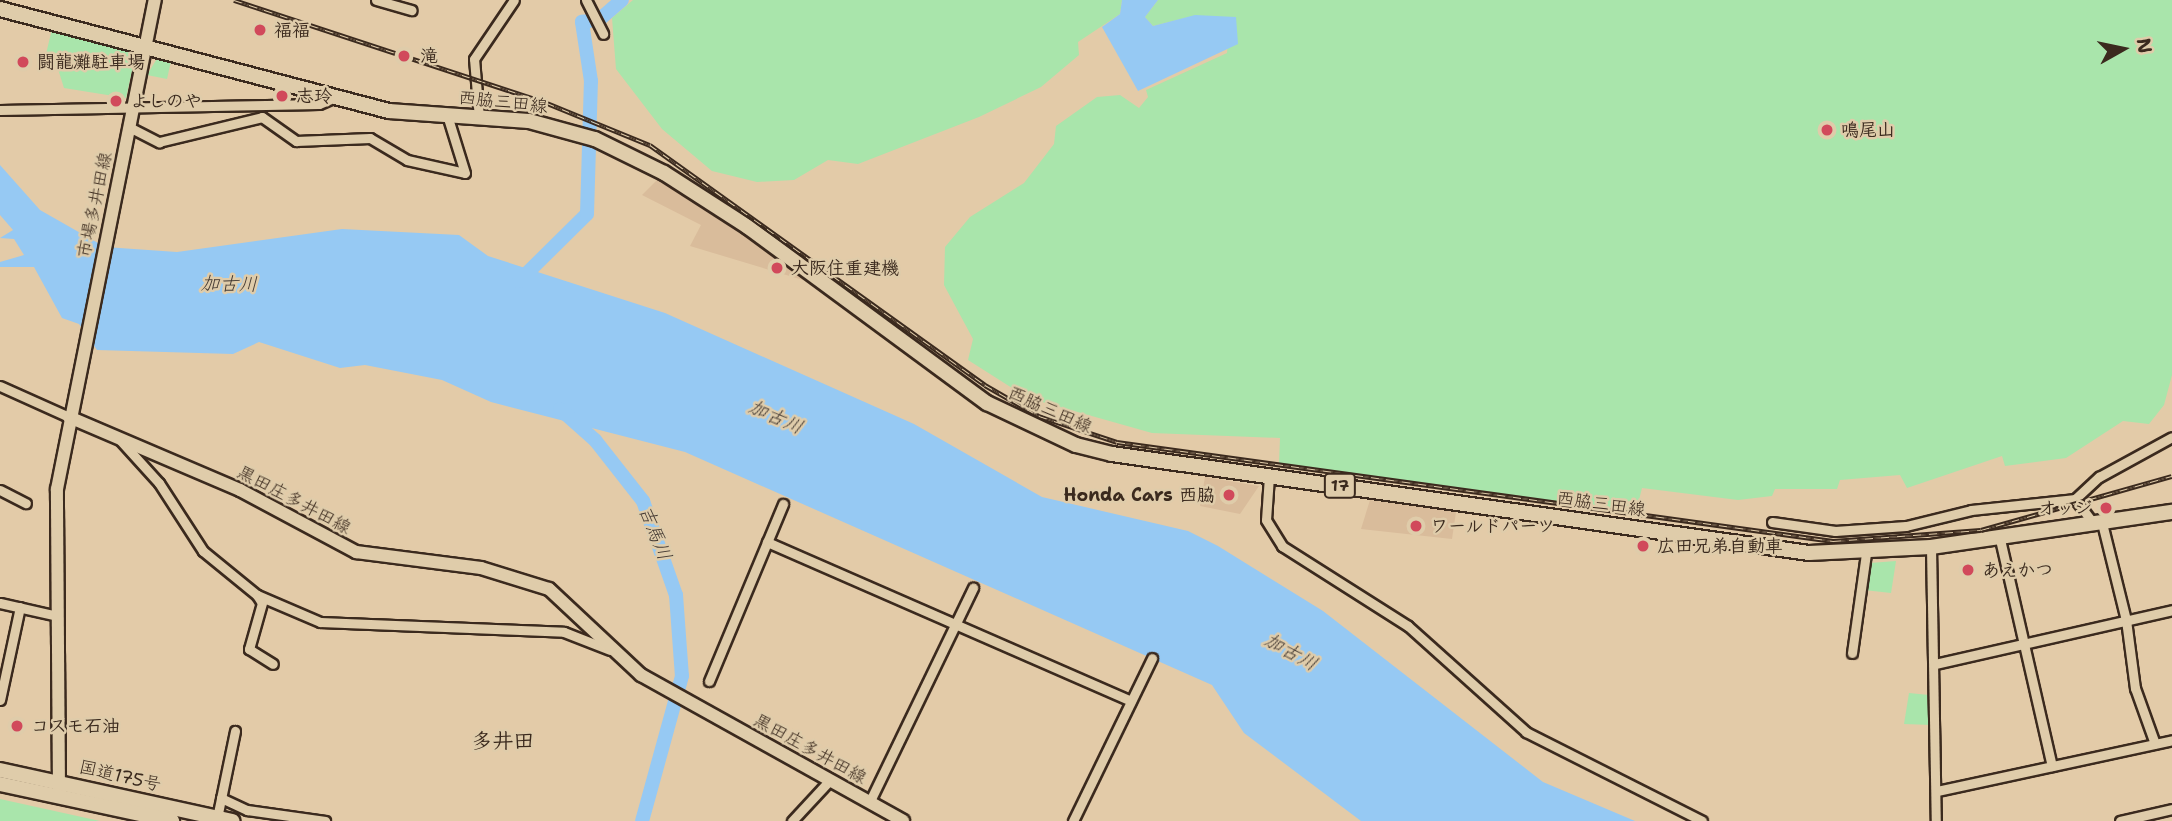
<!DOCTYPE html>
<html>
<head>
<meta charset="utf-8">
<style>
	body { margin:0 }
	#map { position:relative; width:2172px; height:821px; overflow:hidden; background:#e3cba8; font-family:"Shantell Sans","Klee One",sans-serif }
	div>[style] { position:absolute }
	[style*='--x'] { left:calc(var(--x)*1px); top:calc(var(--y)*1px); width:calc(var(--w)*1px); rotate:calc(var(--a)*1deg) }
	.built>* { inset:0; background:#d9bc9b }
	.green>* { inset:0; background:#a9e5ab }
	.water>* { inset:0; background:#96c9f3 }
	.river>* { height:14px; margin:-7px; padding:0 7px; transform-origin:7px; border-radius:7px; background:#96c9f3 }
	.roads { filter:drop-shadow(2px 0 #3b2a1e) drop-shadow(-2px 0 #3b2a1e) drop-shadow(0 2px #3b2a1e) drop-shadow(0 -2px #3b2a1e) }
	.minor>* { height:9px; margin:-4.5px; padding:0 4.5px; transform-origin:4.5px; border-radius:4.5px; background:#dfccaa }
	.secondary>* { height:12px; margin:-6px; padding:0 6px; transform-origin:6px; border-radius:6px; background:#dfccaa }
	.primary>* { height:14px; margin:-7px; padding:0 7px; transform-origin:7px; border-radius:7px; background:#dfccaa }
	.trunk>* { height:14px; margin:-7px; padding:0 7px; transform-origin:7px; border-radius:7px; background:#dfccaa }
	.rail>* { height:5px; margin-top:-2.5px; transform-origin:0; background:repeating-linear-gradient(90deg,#dfccaa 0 8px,#3b2a1e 0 16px); box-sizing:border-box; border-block:2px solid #3b2a1e }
	.dots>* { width:19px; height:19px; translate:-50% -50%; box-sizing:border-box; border:4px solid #dfccaa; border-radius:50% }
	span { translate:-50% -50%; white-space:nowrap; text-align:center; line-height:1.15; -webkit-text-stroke:5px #dfccaa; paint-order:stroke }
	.shield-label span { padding:2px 5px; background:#dfccaa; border:2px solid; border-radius:5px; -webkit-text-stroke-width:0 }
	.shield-label { font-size:16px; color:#3b2a1e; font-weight:700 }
	.poi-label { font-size:18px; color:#3b2a1e; font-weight:700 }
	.left { translate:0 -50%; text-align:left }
	.right { translate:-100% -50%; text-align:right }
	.street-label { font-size:18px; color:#3b2a1e }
	.water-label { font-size:19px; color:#443a33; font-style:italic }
	.quarter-label { font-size:21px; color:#3b2a1e; font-weight:700 }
	.north { position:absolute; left:2088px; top:14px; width:70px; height:70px; -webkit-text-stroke:5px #dfccaa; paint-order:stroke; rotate:81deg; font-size:19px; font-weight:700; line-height:28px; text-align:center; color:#3b2a1e }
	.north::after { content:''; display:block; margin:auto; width:24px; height:32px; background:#3b2a1e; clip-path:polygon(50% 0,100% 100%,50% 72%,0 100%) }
</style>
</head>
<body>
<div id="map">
	<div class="built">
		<i style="clip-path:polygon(659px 178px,765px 247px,813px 283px,690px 246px,701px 225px,642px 195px)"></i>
		<i style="clip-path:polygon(1205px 477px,1259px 486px,1240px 514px,1200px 506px)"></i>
		<i style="clip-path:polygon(1370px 500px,1456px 512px,1452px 539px,1361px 529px)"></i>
	</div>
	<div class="green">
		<i style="clip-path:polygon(633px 0,1122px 0,1120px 14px,1078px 42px,1079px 55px,1041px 87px,979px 117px,858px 164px,828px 160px,794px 180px,757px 182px,712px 171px,662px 129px,616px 69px,612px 18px)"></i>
		<i style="clip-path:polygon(1158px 0,2172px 0,2172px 375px,2164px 405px,2149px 424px,2123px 421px,2066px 458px,2005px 466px,2002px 456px,1907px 488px,1900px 475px,1840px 480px,1837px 489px,1775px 489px,1772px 496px,1738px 500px,1642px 488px,1636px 512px,1279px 463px,1280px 438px,1152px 433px,1028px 398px,968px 360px,973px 339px,944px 285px,945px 247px,970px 217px,1024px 183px,1054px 144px,1056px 126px,1097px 97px,1120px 95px,1139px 108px,1148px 97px,1146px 90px,1227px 53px,1230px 17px,1189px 17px,1153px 26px,1145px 17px)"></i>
		<i style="clip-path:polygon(52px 29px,136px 53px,126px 98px,64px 88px,58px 69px,45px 58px)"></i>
		<i style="clip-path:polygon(158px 57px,171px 61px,167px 79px,147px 75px)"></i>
		<i style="clip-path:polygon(1896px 561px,1891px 593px,1864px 590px,1870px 563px)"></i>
		<i style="clip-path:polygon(1909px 693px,1929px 695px,1931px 725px,1904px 724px)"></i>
		<i style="clip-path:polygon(0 799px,100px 821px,0 821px)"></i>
	</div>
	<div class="water">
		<i style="clip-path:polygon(1122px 0,1158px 0,1145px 17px,1153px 26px,1195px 15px,1236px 17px,1238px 44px,1138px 91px,1102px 27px,1120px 14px)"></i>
		<i style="clip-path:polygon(0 165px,40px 210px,105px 247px,177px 252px,342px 229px,459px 235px,488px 256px,665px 313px,914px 424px,1042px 497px,1188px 531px,1218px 546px,1323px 611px,1543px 782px,1635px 821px,1361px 821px,1244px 733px,1212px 685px,685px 452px,491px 402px,442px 380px,365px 365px,340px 368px,259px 342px,233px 354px,97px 350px,79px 324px,62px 318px,34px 267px,0 267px,0 262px,24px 255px,14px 239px,0 238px,13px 230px,0 215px)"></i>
	</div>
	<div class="river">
		<i style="--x:600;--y:19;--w:29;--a:-41"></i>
		<i style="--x:519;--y:281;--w:95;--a:-44.6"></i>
		<i style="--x:587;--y:214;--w:133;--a:-88.3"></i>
		<i style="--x:591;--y:81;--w:60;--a:-98.7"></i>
		<i style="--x:582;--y:22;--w:12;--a:-9"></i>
		<i style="--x:560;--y:409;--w:47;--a:41.5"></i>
		<i style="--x:595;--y:440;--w:78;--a:51.8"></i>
		<i style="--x:643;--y:501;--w:100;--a:70.7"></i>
		<i style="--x:676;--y:595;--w:81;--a:85.8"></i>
		<i style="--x:682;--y:676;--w:150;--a:105.4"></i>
	</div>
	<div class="roads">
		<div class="minor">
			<i style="--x:376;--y:0;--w:37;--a:16"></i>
			<i style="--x:586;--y:0;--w:38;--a:63"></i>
			<i style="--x:0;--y:110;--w:319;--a:-1.1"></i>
			<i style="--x:319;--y:104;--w:15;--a:-23"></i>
			<i style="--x:479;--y:118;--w:59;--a:-94.8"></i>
			<i style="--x:474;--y:59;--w:71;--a:-55.9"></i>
			<i style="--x:129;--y:127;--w:34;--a:27"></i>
			<i style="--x:159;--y:142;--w:106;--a:-13.6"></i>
			<i style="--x:262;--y:117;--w:42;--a:35.2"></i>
			<i style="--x:296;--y:141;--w:74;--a:-2.3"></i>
			<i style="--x:370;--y:138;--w:43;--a:30.7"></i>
			<i style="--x:407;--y:160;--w:59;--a:12.6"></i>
			<i style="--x:465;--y:173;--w:61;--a:-107.2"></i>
			<i style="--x:0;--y:386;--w:76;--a:24.2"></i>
			<i style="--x:120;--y:440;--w:58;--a:47.8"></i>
			<i style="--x:159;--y:483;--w:81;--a:57.1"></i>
			<i style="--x:203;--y:551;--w:70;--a:39.2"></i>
			<i style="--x:257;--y:595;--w:69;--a:23.2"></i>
			<i style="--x:320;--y:622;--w:244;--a:2.3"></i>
			<i style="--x:564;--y:632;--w:49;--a:21.4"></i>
			<i style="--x:1269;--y:476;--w:44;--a:93.9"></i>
			<i style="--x:1266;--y:520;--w:31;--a:58"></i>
			<i style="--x:1282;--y:546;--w:149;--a:32.4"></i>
			<i style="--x:1408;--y:626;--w:159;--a:41.9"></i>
			<i style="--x:1526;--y:732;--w:197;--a:26.8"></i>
			<i style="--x:0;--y:490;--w:29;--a:27"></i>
			<i style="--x:2075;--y:499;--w:31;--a:53"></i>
			<i style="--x:1772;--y:522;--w:64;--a:8.1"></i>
			<i style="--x:1835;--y:531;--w:71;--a:-4"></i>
			<i style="--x:1906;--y:526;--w:67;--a:-13.8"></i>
			<i style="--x:1971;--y:510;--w:105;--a:-6"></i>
			<i style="--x:2075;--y:499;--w:33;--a:-43"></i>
			<i style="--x:2099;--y:477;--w:83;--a:-28.7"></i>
			<i style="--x:2102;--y:523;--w:100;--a:76.1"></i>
			<i style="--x:2126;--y:620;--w:69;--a:82.5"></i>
			<i style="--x:2135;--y:688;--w:59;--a:70.3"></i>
			<i style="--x:1999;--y:535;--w:237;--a:77.1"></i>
			<i style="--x:767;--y:542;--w:397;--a:23.6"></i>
			<i style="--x:1931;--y:547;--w:274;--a:89"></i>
			<i style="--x:257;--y:595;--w:9;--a:58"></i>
			<i style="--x:262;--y:603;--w:48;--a:105.8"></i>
			<i style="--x:249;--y:649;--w:28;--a:32"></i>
			<i style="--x:0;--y:603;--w:54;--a:12.8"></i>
			<i style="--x:1852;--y:653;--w:101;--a:-82"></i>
			<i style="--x:1935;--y:664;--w:243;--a:-12.8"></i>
			<i style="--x:709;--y:681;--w:192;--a:-67.3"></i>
			<i style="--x:0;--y:700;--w:95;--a:-77.9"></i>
			<i style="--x:1937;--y:791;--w:240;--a:-12.2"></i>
			<i style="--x:221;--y:798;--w:29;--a:25"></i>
			<i style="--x:247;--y:810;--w:79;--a:8"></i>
			<i style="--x:870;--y:801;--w:237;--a:-64.2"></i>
			<i style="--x:217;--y:818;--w:89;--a:-78.3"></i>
			<i style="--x:792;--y:821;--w:56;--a:-47.2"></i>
			<i style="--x:1073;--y:821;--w:181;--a:-64.1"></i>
			<i style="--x:2120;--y:821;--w:53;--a:-13"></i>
		</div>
		<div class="secondary">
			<i style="--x:69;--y:417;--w:186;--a:23.1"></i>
			<i style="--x:240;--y:490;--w:132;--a:28.1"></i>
			<i style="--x:356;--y:552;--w:126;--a:7.3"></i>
			<i style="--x:481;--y:568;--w:71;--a:17.2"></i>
			<i style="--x:549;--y:589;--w:126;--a:43.1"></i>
			<i style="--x:641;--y:675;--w:300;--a:29.1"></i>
			<i style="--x:59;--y:791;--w:302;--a:-90.4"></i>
			<i style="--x:57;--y:489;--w:499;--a:-78.7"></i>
		</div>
		<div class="primary">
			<i style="--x:0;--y:9;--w:402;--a:14.7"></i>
			<i style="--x:389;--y:111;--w:140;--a:4.1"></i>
			<i style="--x:529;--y:121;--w:68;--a:15.3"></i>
			<i style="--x:595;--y:139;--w:77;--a:26.2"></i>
			<i style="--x:664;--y:173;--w:100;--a:32.7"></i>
			<i style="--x:748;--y:227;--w:297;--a:36.4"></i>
			<i style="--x:987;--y:403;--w:98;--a:25.3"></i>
			<i style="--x:1076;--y:445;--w:37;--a:14"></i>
			<i style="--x:1112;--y:454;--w:704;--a:8.08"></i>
			<i style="--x:1809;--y:553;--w:122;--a:-2.8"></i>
			<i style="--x:1931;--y:547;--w:244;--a:-8.3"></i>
		</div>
		<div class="trunk">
			<i style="--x:0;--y:770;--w:238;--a:12.4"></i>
			<i style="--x:0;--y:784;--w:176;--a:12.1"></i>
		</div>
	</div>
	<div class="rail">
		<i style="--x:234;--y:0;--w:330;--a:18.2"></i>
		<i style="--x:547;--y:103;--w:111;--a:22.2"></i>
		<i style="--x:650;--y:145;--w:412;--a:35.6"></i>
		<i style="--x:985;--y:385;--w:62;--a:29.9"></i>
		<i style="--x:1039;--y:416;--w:82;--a:18.4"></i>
		<i style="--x:1117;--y:442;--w:723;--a:7.87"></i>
		<i style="--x:1833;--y:541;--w:148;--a:-4.3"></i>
		<i style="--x:1981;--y:530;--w:198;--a:-15.8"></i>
	</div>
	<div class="dots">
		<i style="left:260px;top:30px;background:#d1495b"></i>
		<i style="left:404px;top:56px;background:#d1495b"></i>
		<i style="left:23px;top:62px;background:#d1495b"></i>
		<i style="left:282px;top:96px;background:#d1495b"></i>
		<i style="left:116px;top:101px;background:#d1495b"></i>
		<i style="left:1827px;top:130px;background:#d1495b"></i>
		<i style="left:777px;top:268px;background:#d1495b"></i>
		<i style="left:1229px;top:495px;background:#d1495b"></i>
		<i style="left:2106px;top:508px;background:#d1495b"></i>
		<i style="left:1416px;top:526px;background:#d1495b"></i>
		<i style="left:1643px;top:546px;background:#d1495b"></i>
		<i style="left:1968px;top:570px;background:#d1495b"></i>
		<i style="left:17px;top:726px;background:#d1495b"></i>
	</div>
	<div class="shield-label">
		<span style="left:1340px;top:486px">17</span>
	</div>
	<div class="poi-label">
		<span class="left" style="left:274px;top:30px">福福</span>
		<span class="left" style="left:420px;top:56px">滝</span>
		<span class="left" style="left:37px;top:62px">闘龍灘駐車場</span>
		<span class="left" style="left:296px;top:96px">志玲</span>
		<span class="left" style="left:130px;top:101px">よしのや</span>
		<span class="left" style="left:1841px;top:130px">鳴尾山</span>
		<span class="left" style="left:791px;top:268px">大阪住重建機</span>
		<span class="right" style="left:1215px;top:495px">Honda Cars 西脇</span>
		<span class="right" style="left:2092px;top:508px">オッジ</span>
		<span class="left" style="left:1430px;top:526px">ワールドパーツ</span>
		<span class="left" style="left:1657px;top:546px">広田兄弟自動車</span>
		<span class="left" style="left:1982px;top:570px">あえかつ</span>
		<span class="left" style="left:31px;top:726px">コスモ石油</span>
	</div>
	<div class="street-label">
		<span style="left:503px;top:102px;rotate:6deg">西脇三田線</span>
		<span style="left:95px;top:205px;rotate:-78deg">市場多井田線</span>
		<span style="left:1050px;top:410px;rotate:24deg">西脇三田線</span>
		<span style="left:294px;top:500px;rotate:28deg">黒田庄多井田線</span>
		<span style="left:1601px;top:504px;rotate:8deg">西脇三田線</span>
		<span style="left:810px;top:749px;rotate:29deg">黒田庄多井田線</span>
		<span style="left:120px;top:776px;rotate:13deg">国道175号</span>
	</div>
	<div class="water-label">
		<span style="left:229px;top:284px;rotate:1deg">加古川</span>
		<span style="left:776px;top:417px;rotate:24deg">加古川</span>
		<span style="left:655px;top:533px;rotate:68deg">吉馬川</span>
		<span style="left:1291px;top:652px;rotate:29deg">加古川</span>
	</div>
	<div class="quarter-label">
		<span style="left:503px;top:741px">多井田</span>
	</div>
	<div class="north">N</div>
</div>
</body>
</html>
